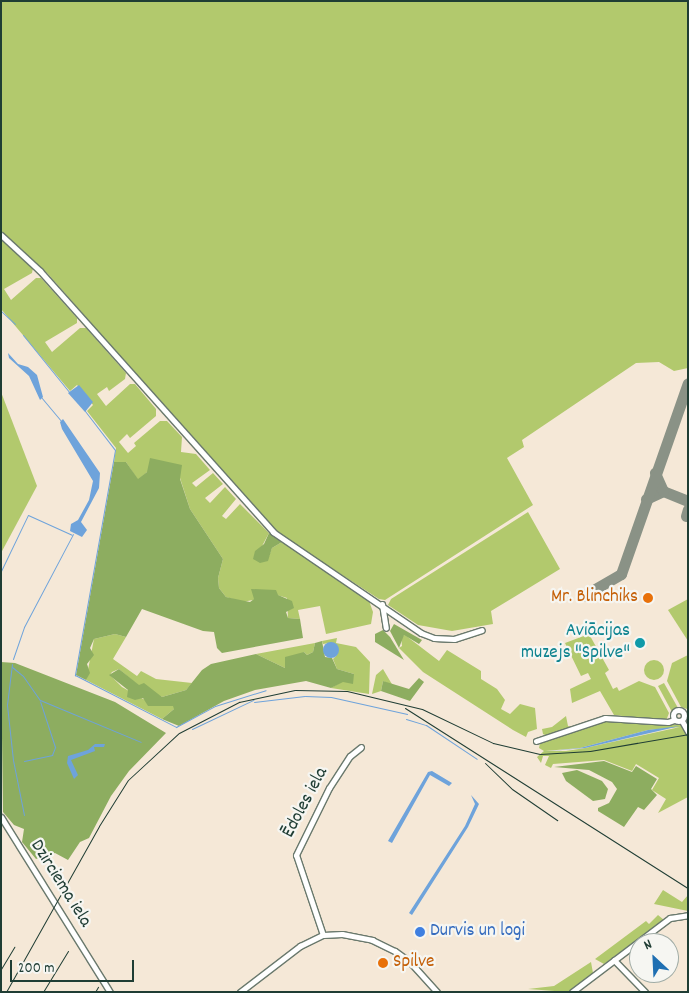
<!DOCTYPE html>
<html>
<head>
<meta charset="utf-8">
<style>
	body { margin:0 }
	#map { position:relative; width:689px; height:993px; overflow:hidden; background:#f5e8d7; font-family:Dekko,sans-serif }
	div>[style] { position:absolute }
	[style*='--x'] { left:calc(var(--x)*1px); top:calc(var(--y)*1px); width:calc(var(--w)*1px); rotate:calc(var(--a)*1deg) }
	.green>* { inset:0; background:#b2c96d }
	.round { border-radius:50% }
	.forest>* { inset:0; background:#8dad60 }
	.water>* { inset:0; background:#6ea3db }
	.stream>* { height:1px; margin:-0.5px; padding:0 0.5px; transform-origin:0.5px; border-radius:0.5px; background:#6ea3db }
	.taxiway>* { height:11px; margin:-5.5px; padding:0 5.5px; transform-origin:5.5px; border-radius:5.5px; background:#8a9286 }
	.roads { filter:drop-shadow(1px 0 #6a796d) drop-shadow(-1px 0 #6a796d) drop-shadow(0 1px #6a796d) drop-shadow(0 -1px #6a796d) }
	.minor>* { height:5px; margin:-2.5px; padding:0 2.5px; transform-origin:2.5px; border-radius:2.5px; background:#fff }
	.minor>.ring { margin:-2.5px; padding:0; box-sizing:content-box; background:none; border:5px solid #fff; border-radius:50% }
	.rail>* { height:1px; margin:-0.5px; padding:0 0.5px; transform-origin:0.5px; border-radius:0.5px; background:#1f3d34 }
	.dots>* { width:14px; height:14px; translate:-50% -50%; box-sizing:border-box; border:2px solid #f6f6f2; border-radius:50% }
	span { translate:-50% -50%; white-space:nowrap; text-align:center; line-height:1.15; -webkit-text-stroke:4.5px #f6f6f2; paint-order:stroke }
	.food-label { font-size:19px; color:#c56008 }
	.right { translate:-100% -50%; text-align:right }
	.left { translate:0 -50%; text-align:left }
	.culture-label { font-size:19px; color:#0d838f }
	.street-label { font-size:19px; color:#1f3d34 }
	.shop-label { font-size:19px; color:#366cbe }
	.frame { position:absolute; inset:0; border:2px solid #1f3d34; pointer-events:none }
	.north { position:absolute; left:629px; top:933px; width:50px; height:50px; box-sizing:border-box; background:#f6f6f2; border:1px solid #a0aca6; border-radius:50%; rotate:335deg; font-size:14px; font-weight:700; line-height:20px; text-align:center; color:#1f3d34 }
	.north::after { content:''; display:block; margin:auto; width:18px; height:22px; background:#1f6fb2; clip-path:polygon(50% 0,100% 100%,50% 72%,0 100%) }
	.scale { position:absolute; left:10px; top:960px; width:124px; height:22px; box-sizing:border-box; border:2px solid #1f3d34; border-top:0; padding-left:6px; font-size:15px; line-height:18px; white-space:nowrap; color:#1f3d34; -webkit-text-stroke:4px #f6f6f2; paint-order:stroke }
</style>
</head>
<body>
<div id="map">
	<div class="green">
		<i style="clip-path:polygon(1px 1px,688px 1px,688px 368px,674px 371px,659px 362px,636px 363px,522px 440px,524px 447px,507px 458px,533px 505px,385px 600px,379px 599px,273px 530px,48px 274px,1px 231px)"></i>
		<i style="clip-path:polygon(1px 239px,33px 268px,32px 273px,4px 289px,11px 300px,36px 278px,41px 278px,77px 318px,77px 323px,45px 342px,52px 352px,80px 328px,86px 328px,126px 373px,125px 379px,109px 391px,107px 387px,97px 394px,106px 406px,130px 384px,135px 384px,156px 409px,156px 416px,130px 438px,127px 434px,119px 442px,128px 453px,136px 446px,134px 443px,160px 421px,167px 421px,182px 437px,181px 452px,196px 454px,210px 470px,192px 483px,196px 487px,213px 473px,223px 484px,205px 498px,210px 503px,225px 487px,236px 499px,222px 516px,226px 519px,240px 504px,269px 533px,261px 548px,269px 556px,272px 548px,282px 542px,305px 556px,368px 598px,373px 612px,371px 624px,326px 634px,320px 606px,298px 610px,300px 619px,288px 618px,287px 598px,277px 595px,243px 602px,226px 597px,219px 588px,218px 578px,223px 559px,190px 509px,180px 478px,147px 472px,138px 480px,126px 462px,114px 462px,116px 448px,87px 411px,93px 405px,77px 385px,70px 391px,1px 309px)"></i>
		<i style="clip-path:polygon(1px 392px,37px 486px,1px 553px)"></i>
		<i style="clip-path:polygon(528px 512px,560px 569px,491px 611px,493px 624px,452px 631px,418px 625px,388px 605px,391px 599px)"></i>
		<i style="clip-path:polygon(688px 599px,688px 641px,668px 610px)"></i>
		<i style="clip-path:polygon(115px 634px,126px 637px,113px 659px,137px 676px,141px 671px,156px 679px,192px 683px,186px 690px,162px 697px,139px 686px,119px 669px,112px 672px,110px 675px,122px 687px,145px 700px,174px 706px,174px 709px,162px 719px,86px 680px,94px 639px)"></i>
		<i style="clip-path:polygon(589px 634px,609px 670px,605px 673px,613px 689px,617px 687px,619px 691px,639px 681px,655px 687px,669px 713px,666px 721px,614px 715px,600px 691px,572px 703px,570px 689px,591px 679px,588px 673px,581px 676px,565px 643px)"></i>
		<i style="clip-path:polygon(405px 635px,439px 661px,447px 650px,481px 671px,481px 679px,497px 689px,505px 700px,501px 709px,510px 714px,520px 704px,535px 708px,537px 729px,528px 732px,526px 737px,513px 730px,423px 672px,399px 648px,402px 646px,401px 636px)"></i>
		<i style="clip-path:polygon(337px 638px,336px 643px,356px 647px,370px 662px,369px 694px,331px 688px,354px 674px,337px 669px,333px 659px,337px 655px,329px 643px,323px 644px,322px 641px)"></i>
		<i style="clip-path:polygon(315px 643px,313px 652px,307px 655px,304px 652px,285px 668px,256px 654px)"></i>
		<i style="clip-path:polygon(688px 655px,688px 708px,687px 709px,681px 707px,667px 681px,672px 663px)"></i>
		<i class="round" style="left:644px;top:660px;width:20px;height:20px"></i>
		<i style="clip-path:polygon(383px 669px,393px 686px,383px 681px,381px 691px,372px 694px,376px 675px)"></i>
		<i style="clip-path:polygon(664px 683px,678px 708px,672px 712px,658px 686px)"></i>
		<i style="clip-path:polygon(566px 716px,568px 726px,572px 727px,547px 736px,543px 734px,542px 729px,552px 727px)"></i>
		<i style="clip-path:polygon(evenodd,605px 720px,681px 725px,688px 738px,688px 797px,658px 813px,666px 799px,652px 790px,659px 778px,636px 764px,632px 771px,604px 760px,553px 764px,551px 768px,545px 765px,549px 756px,543px 756px,541px 763px,537px 757px,544px 751px,539px 748px,540px 743px,605px 720px,680px 727px,585px 748px,566px 751px,545px 751px,580px 748px,648px 730px,680px 727px)"></i>
		<i style="clip-path:polygon(663px 890px,682px 902px,688px 895px,688px 911px,654px 904px)"></i>
		<i style="clip-path:polygon(658px 915px,664px 920px,604px 964px,595px 959px,646px 921px,649px 924px)"></i>
		<i style="clip-path:polygon(591px 962px,593px 973px,568px 992px,528px 989px,554px 986px)"></i>
	</div>
	<div class="forest">
		<i style="clip-path:polygon(150px 458px,182px 465px,180px 479px,190px 509px,223px 559px,218px 578px,219px 588px,226px 597px,250px 602px,254px 599px,251px 589px,276px 590px,278px 595px,292px 601px,294px 608px,286px 612px,288px 618px,300px 619px,303px 638px,222px 653px,217px 648px,214px 632px,203px 631px,142px 609px,126px 637px,115px 634px,94px 639px,90px 648px,94px 655px,87px 664px,90px 673px,86px 680px,76px 675px,114px 462px,126px 462px,138px 479px,147px 472px)"></i>
		<i style="clip-path:polygon(269px 533px,282px 542px,272px 548px,268px 561px,260px 563px,253px 559px,255px 551px,264px 544px)"></i>
		<i style="clip-path:polygon(394px 624px,422px 640px,419px 644px,404px 635px,399px 648px,390px 631px)"></i>
		<i style="clip-path:polygon(383px 630px,390px 637px,404px 660px,375px 642px,375px 634px)"></i>
		<i style="clip-path:polygon(322px 641px,325px 657px,332px 658px,337px 669px,354px 674px,353px 684px,343px 682px,331px 688px,306px 681px,255px 690px,224px 701px,179px 726px,162px 719px,174px 709px,173px 706px,148px 706px,143px 698px,135px 700px,127px 697px,128px 690px,109px 675px,119px 669px,139px 685px,144px 683px,162px 697px,186px 690px,202px 670px,211px 664px,256px 654px,285px 668px,285px 657px,304px 652px,307px 655px,313px 652px,315px 643px)"></i>
		<i style="clip-path:polygon(1px 662px,15px 663px,115px 702px,166px 733px,129px 771px,111px 796px,89px 838px,80px 842px,68px 860px,55px 853px,36px 859px,22px 842px,24px 829px,14px 825px,3px 812px)"></i>
		<i style="clip-path:polygon(419px 678px,424px 682px,410px 701px,381px 691px,383px 681px,409px 689px)"></i>
		<i style="clip-path:polygon(604px 761px,632px 772px,636px 766px,657px 779px,651px 789px,657px 795px,644px 810px,638px 807px,624px 827px,598px 811px,598px 808px,609px 803px,617px 789px,612px 782px,589px 770px,554px 767px)"></i>
		<i style="clip-path:polygon(577px 770px,602px 781px,608px 789px,605px 799px,593px 801px,566px 781px,562px 773px)"></i>
	</div>
	<div class="water">
		<i style="clip-path:polygon(8px 353px,18px 364px,28px 367px,37px 375px,43px 397px,40px 400px,29px 376px,9px 358px)"></i>
		<i style="clip-path:polygon(79px 385px,93px 402px,85px 412px,68px 393px)"></i>
		<i style="clip-path:polygon(63px 419px,100px 473px,99px 488px,81px 522px,87px 530px,82px 537px,70px 531px,71px 524px,78px 520px,89px 500px,93px 481px,62px 429px,60px 422px)"></i>
		<i class="round" style="left:323px;top:642px;width:16px;height:16px"></i>
		<i style="clip-path:polygon(680px 726px,585px 748px,540px 752px,580px 748px,648px 730px)"></i>
		<i style="clip-path:polygon(95px 744px,105px 744px,104px 747px,94px 747px,95px 751px,71px 760px,78px 775px,74px 779px,67px 763px,68px 756px,88px 750px)"></i>
		<i style="clip-path:polygon(432px 771px,452px 783px,449px 786px,430px 775px,392px 843px,388px 841px,428px 772px)"></i>
		<i style="clip-path:polygon(471px 795px,479px 804px,468px 827px,412px 915px,409px 913px,465px 826px,475px 804px)"></i>
	</div>
	<div class="stream">
		<i style="--x:1;--y:311;--w:19;--a:43"></i>
		<i style="--x:23;--y:335;--w:75;--a:51"></i>
		<i style="--x:41;--y:397;--w:31;--a:50"></i>
		<i style="--x:85;--y:411;--w:49;--a:52.4"></i>
		<i style="--x:115;--y:450;--w:229;--a:100.1"></i>
		<i style="--x:75;--y:675;--w:114;--a:27.2"></i>
		<i style="--x:176;--y:727;--w:44;--a:-28.3"></i>
		<i style="--x:215;--y:706;--w:53;--a:-17.4"></i>
		<i style="--x:1;--y:571;--w:62;--a:-64.3"></i>
		<i style="--x:28;--y:515;--w:48;--a:24.4"></i>
		<i style="--x:13;--y:659;--w:34;--a:-71"></i>
		<i style="--x:24;--y:627;--w:105;--a:-62.2"></i>
		<i style="--x:12;--y:664;--w:41;--a:97"></i>
		<i style="--x:7;--y:705;--w:55;--a:83.8"></i>
		<i style="--x:13;--y:760;--w:56;--a:78.7"></i>
		<i style="--x:12;--y:667;--w:14;--a:39"></i>
		<i style="--x:23;--y:676;--w:29;--a:55"></i>
		<i style="--x:40;--y:700;--w:109;--a:22.6"></i>
		<i style="--x:254;--y:702;--w:51;--a:-6.7"></i>
		<i style="--x:305;--y:696;--w:26;--a:2"></i>
		<i style="--x:331;--y:697;--w:78;--a:12.6"></i>
		<i style="--x:406;--y:719;--w:21;--a:17"></i>
		<i style="--x:426;--y:725;--w:61;--a:33.7"></i>
		<i style="--x:192;--y:729;--w:68;--a:-25.4"></i>
		<i style="--x:24;--y:761;--w:29;--a:-12"></i>
		<i style="--x:52;--y:755;--w:9;--a:-69"></i>
		<i style="--x:55;--y:747;--w:48;--a:-108.1"></i>
	</div>
	<div class="taxiway">
		<i style="--x:663;--y:491;--w:27;--a:22"></i>
		<i style="--x:646;--y:499;--w:19;--a:-25"></i>
		<i style="--x:663;--y:491;--w:20;--a:-114"></i>
		<i style="--x:686;--y:516;--w:7;--a:-74"></i>
		<i style="--x:583;--y:596;--w:44;--a:-30.1"></i>
		<i style="--x:621;--y:574;--w:202;--a:-70.7"></i>
	</div>
	<div class="roads">
		<div class="minor">
			<i style="--x:1;--y:235;--w:53;--a:42.7"></i>
			<i style="--x:40;--y:271;--w:350;--a:48.2"></i>
			<i style="--x:273;--y:532;--w:179;--a:34.3"></i>
			<i style="--x:421;--y:633;--w:14;--a:21"></i>
			<i style="--x:434;--y:638;--w:20;--a:3"></i>
			<i style="--x:454;--y:639;--w:29;--a:-18"></i>
			<i style="--x:382;--y:604;--w:24;--a:81"></i>
			<i class="ring" style="left:673.5px;top:710.5px;width:6px;height:6px"></i>
			<i style="--x:682;--y:721;--w:13;--a:61"></i>
			<i style="--x:536;--y:741;--w:73;--a:-18.4"></i>
			<i style="--x:605;--y:718;--w:63;--a:3.6"></i>
			<i style="--x:668;--y:722;--w:6;--a:-18"></i>
			<i style="--x:1;--y:817;--w:206;--a:58.1"></i>
			<i style="--x:323;--y:935;--w:84;--a:-108.6"></i>
			<i style="--x:296;--y:855;--w:75;--a:-63.8"></i>
			<i style="--x:329;--y:788;--w:38;--a:-57"></i>
			<i style="--x:350;--y:756;--w:14;--a:-39"></i>
			<i style="--x:614;--y:960;--w:45;--a:45.9"></i>
			<i style="--x:240;--y:992;--w:76;--a:-37.5"></i>
			<i style="--x:300;--y:946;--w:25;--a:-26"></i>
			<i style="--x:323;--y:935;--w:19;--a:-3"></i>
			<i style="--x:342;--y:934;--w:31;--a:11"></i>
			<i style="--x:372;--y:940;--w:25;--a:26"></i>
			<i style="--x:395;--y:951;--w:17;--a:36"></i>
			<i style="--x:409;--y:961;--w:42;--a:47.9"></i>
			<i style="--x:572;--y:992;--w:123;--a:-37.1"></i>
			<i style="--x:670;--y:918;--w:18;--a:-9"></i>
		</div>
	</div>
	<div class="rail">
		<i style="--x:405;--y:708;--w:335;--a:32.5"></i>
		<i style="--x:485;--y:763;--w:37;--a:44"></i>
		<i style="--x:512;--y:789;--w:55;--a:34.6"></i>
		<i style="--x:1;--y:969;--w:26;--a:-59"></i>
		<i style="--x:6;--y:992;--w:190;--a:-60.7"></i>
		<i style="--x:99;--y:826;--w:54;--a:-57.8"></i>
		<i style="--x:128;--y:780;--w:69;--a:-42.7"></i>
		<i style="--x:179;--y:733;--w:68;--a:-27.3"></i>
		<i style="--x:239;--y:702;--w:57;--a:-12.1"></i>
		<i style="--x:295;--y:690;--w:52;--a:1.1"></i>
		<i style="--x:347;--y:691;--w:77;--a:13.5"></i>
		<i style="--x:422;--y:709;--w:79;--a:25.6"></i>
		<i style="--x:493;--y:743;--w:48;--a:13.2"></i>
		<i style="--x:540;--y:754;--w:50;--a:-3.4"></i>
		<i style="--x:590;--y:751;--w:99;--a:-9.8"></i>
		<i style="--x:43;--y:992;--w:48;--a:-58.6"></i>
		<i style="--x:95;--y:992;--w:6;--a:-59"></i>
	</div>
	<div class="dots">
		<i style="left:648px;top:598px;background:#e8710a"></i>
		<i style="left:640px;top:643px;background:#0f9aa8"></i>
		<i style="left:420px;top:932px;background:#3f7fe0"></i>
		<i style="left:383px;top:963px;background:#e8710a"></i>
	</div>
	<div class="food-label">
		<span class="right" style="left:638px;top:598px">Mr. Blinchiks</span>
		<span class="left" style="left:393px;top:963px">Spilve</span>
	</div>
	<div class="culture-label">
		<span class="right" style="left:630px;top:643px">Aviācijas<br>muzejs "Spilve"</span>
	</div>
	<div class="street-label">
		<span style="left:306px;top:803px;rotate:-62deg">Ēdoles iela</span>
		<span style="left:60px;top:884px;rotate:58deg">Dzirciema iela</span>
	</div>
	<div class="shop-label">
		<span class="left" style="left:430px;top:932px">Durvis un logi</span>
	</div>
	<div class="frame"></div>
	<div class="north">N</div>
	<div class="scale">200 m</div>
</div>
</body>
</html>
